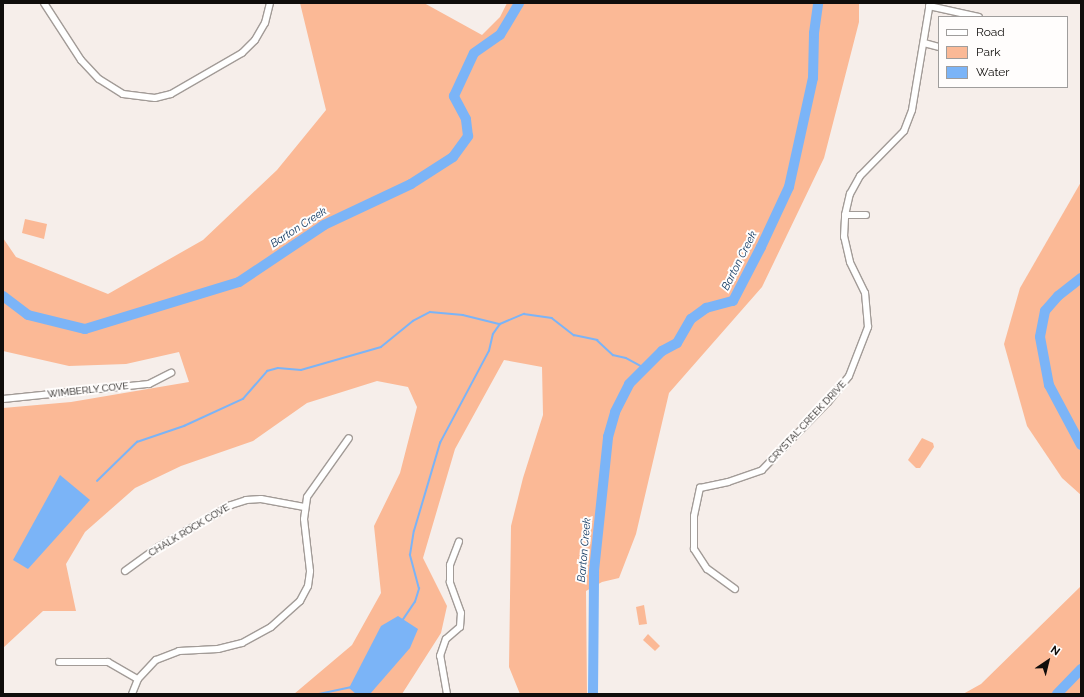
<!DOCTYPE html>
<html>
<head>
<meta charset="utf-8">
<style>
	body { margin:0 }
	#map { position:relative; width:1084px; height:697px; overflow:hidden; background:#f6eeea; font-family:Raleway,sans-serif }
	div>[style] { position:absolute }
	[style*='--x'] { left:calc(var(--x)*1px); top:calc(var(--y)*1px); width:calc(var(--w)*1px); rotate:calc(var(--a)*1deg) }
	.green>* { inset:0; background:#fbb996 }
	.water>* { inset:0; background:#7bb4f7 }
	.stream>* { height:1.5px; margin:-0.75px; padding:0 0.75px; transform-origin:0.75px; border-radius:0.75px; background:#7bb4f7 }
	.river>* { height:10px; margin:-5px; padding:0 5px; transform-origin:5px; border-radius:5px; background:#7bb4f7 }
	.roads { filter:drop-shadow(1px 0 #a29b97) drop-shadow(-1px 0 #a29b97) drop-shadow(0 1px #a29b97) drop-shadow(0 -1px #a29b97) }
	.minor>* { height:6px; margin:-3px; padding:0 3px; transform-origin:3px; border-radius:3px; background:#fff }
	span { translate:-50% -50%; white-space:nowrap; text-align:center; line-height:1.15; -webkit-text-stroke:4px #fffdfc; paint-order:stroke }
	.street-label { font-size:10px; color:#0f0d0b }
	.water-label { font-size:11px; color:#09325c; font-style:italic }
	.frame { position:absolute; inset:0; border:4px solid #0f0d0b; pointer-events:none }
	.legend { position:absolute; left:938px; top:16px; width:130px; height:72px; box-sizing:border-box; background:#fffdfc; border:1px solid #9f9d9c; margin:0; padding:5px 7px; list-style:none; font-size:12px; color:#0f0d0b }
	.legend li { display:flex; align-items:center; gap:8px; height:20px }
	.legend b { width:20px; border:1px solid #9f9d9c }
	.north { position:absolute; left:1028px; top:641px; width:40px; height:40px; -webkit-text-stroke:3px #fffdfc; paint-order:stroke; rotate:35deg; font-size:11px; font-weight:700; line-height:16px; text-align:center; color:#0f0d0b }
	.north::after { content:''; display:block; margin:auto; width:14px; height:18px; background:#0f0d0b; clip-path:polygon(50% 0,100% 100%,50% 72%,0 100%) }
</style>
</head>
<body>
<div id="map">
	<div class="green">
		<i style="clip-path:polygon(300px 3px,424px 3px,482px 35px,500px 17px,507px 3px,859px 3px,859px 22px,824px 158px,762px 287px,669px 393px,636px 534px,619px 578px,602px 582px,586px 591px,587px 694px,520px 694px,509px 667px,511px 526px,523px 478px,543px 415px,542px 367px,504px 360px,455px 449px,423px 558px,447px 606px,441px 633px,402px 694px,294px 694px,352px 645px,381px 593px,374px 526px,400px 473px,417px 407px,408px 387px,377px 381px,307px 403px,253px 441px,181px 466px,135px 488px,85px 532px,66px 564px,76px 611px,43px 611px,3px 648px,3px 408px,71px 402px,189px 382px,179px 352px,126px 364px,69px 366px,3px 351px,3px 238px,16px 257px,108px 294px,203px 240px,277px 170px,326px 110px)"></i>
		<i style="clip-path:polygon(1081px 182px,1081px 495px,1062px 478px,1027px 426px,1004px 344px,1020px 288px)"></i>
		<i style="clip-path:polygon(25px 219px,47px 224px,44px 239px,22px 233px)"></i>
		<i style="clip-path:polygon(922px 438px,933px 443px,934px 447px,920px 468px,916px 468px,908px 460px)"></i>
		<i style="clip-path:polygon(1081px 586px,1081px 694px,963px 694px,981px 684px)"></i>
		<i style="clip-path:polygon(644px 605px,647px 624px,639px 625px,636px 607px)"></i>
		<i style="clip-path:polygon(648px 634px,660px 646px,655px 651px,643px 640px)"></i>
	</div>
	<div class="water">
		<i style="clip-path:polygon(60px 475px,90px 500px,28px 569px,13px 560px)"></i>
		<i style="clip-path:polygon(398px 616px,418px 629px,410px 648px,370px 694px,356px 694px,349px 688px,381px 626px)"></i>
	</div>
	<div class="stream">
		<i style="--x:97;--y:481;--w:56;--a:-44.3"></i>
		<i style="--x:137;--y:442;--w:50;--a:-18.8"></i>
		<i style="--x:184;--y:426;--w:65;--a:-24.6"></i>
		<i style="--x:243;--y:399;--w:37;--a:-49"></i>
		<i style="--x:267;--y:371;--w:11;--a:-15"></i>
		<i style="--x:278;--y:368;--w:23;--a:5"></i>
		<i style="--x:301;--y:370;--w:83;--a:-16"></i>
		<i style="--x:381;--y:347;--w:41;--a:-39.1"></i>
		<i style="--x:413;--y:321;--w:19;--a:-28"></i>
		<i style="--x:430;--y:312;--w:33;--a:5"></i>
		<i style="--x:463;--y:315;--w:38;--a:14"></i>
		<i style="--x:500;--y:324;--w:26;--a:-23"></i>
		<i style="--x:524;--y:314;--w:28;--a:8"></i>
		<i style="--x:552;--y:318;--w:28;--a:38"></i>
		<i style="--x:574;--y:335;--w:24;--a:12"></i>
		<i style="--x:597;--y:340;--w:22;--a:43"></i>
		<i style="--x:613;--y:355;--w:13;--a:13"></i>
		<i style="--x:626;--y:358;--w:21;--a:28"></i>
		<i style="--x:402;--y:621;--w:23;--a:-56"></i>
		<i style="--x:415;--y:602;--w:14;--a:-73"></i>
		<i style="--x:419;--y:589;--w:35;--a:-105"></i>
		<i style="--x:410;--y:555;--w:24;--a:-81"></i>
		<i style="--x:414;--y:531;--w:92;--a:-73.5"></i>
		<i style="--x:440;--y:443;--w:104;--a:-62"></i>
		<i style="--x:489;--y:351;--w:17;--a:-77"></i>
		<i style="--x:493;--y:334;--w:12;--a:-55"></i>
		<i style="--x:319;--y:694;--w:33;--a:-12"></i>
	</div>
	<div class="river">
		<i style="--x:1081;--y:278;--w:29;--a:142"></i>
		<i style="--x:1058;--y:296;--w:20;--a:131"></i>
		<i style="--x:1045;--y:311;--w:26;--a:101"></i>
		<i style="--x:1040;--y:337;--w:49;--a:79.4"></i>
		<i style="--x:1049;--y:385;--w:68;--a:61.9"></i>
		<i style="--x:3;--y:296;--w:31;--a:37"></i>
		<i style="--x:28;--y:315;--w:59;--a:13.8"></i>
		<i style="--x:85;--y:329;--w:161;--a:-17"></i>
		<i style="--x:239;--y:282;--w:102;--a:-33.8"></i>
		<i style="--x:324;--y:225;--w:96;--a:-25.2"></i>
		<i style="--x:411;--y:184;--w:50;--a:-32.7"></i>
		<i style="--x:453;--y:157;--w:26;--a:-54"></i>
		<i style="--x:468;--y:136;--w:17;--a:-97"></i>
		<i style="--x:466;--y:119;--w:26;--a:-118"></i>
		<i style="--x:454;--y:96;--w:47;--a:-65.1"></i>
		<i style="--x:474;--y:53;--w:32;--a:-35"></i>
		<i style="--x:500;--y:35;--w:37;--a:-59"></i>
		<i style="--x:593;--y:694;--w:123;--a:-89.5"></i>
		<i style="--x:594;--y:571;--w:135;--a:-84"></i>
		<i style="--x:608;--y:437;--w:26;--a:-74"></i>
		<i style="--x:615;--y:412;--w:31;--a:-63"></i>
		<i style="--x:629;--y:384;--w:47;--a:-45"></i>
		<i style="--x:662;--y:351;--w:17;--a:-28"></i>
		<i style="--x:677;--y:343;--w:28;--a:-60"></i>
		<i style="--x:691;--y:319;--w:19;--a:-36"></i>
		<i style="--x:706;--y:308;--w:28;--a:-15"></i>
		<i style="--x:733;--y:301;--w:61;--a:-62.6"></i>
		<i style="--x:761;--y:247;--w:66;--a:-65"></i>
		<i style="--x:789;--y:187;--w:112;--a:-77.6"></i>
		<i style="--x:813;--y:78;--w:45;--a:-88.7"></i>
		<i style="--x:814;--y:33;--w:30;--a:-82"></i>
		<i style="--x:1057;--y:694;--w:35;--a:-46"></i>
	</div>
	<div class="roads">
		<div class="minor">
			<i style="--x:44;--y:3;--w:68;--a:57"></i>
			<i style="--x:81;--y:60;--w:26;--a:47"></i>
			<i style="--x:99;--y:79;--w:28;--a:32"></i>
			<i style="--x:123;--y:94;--w:32;--a:7"></i>
			<i style="--x:155;--y:98;--w:16;--a:-14"></i>
			<i style="--x:171;--y:94;--w:82;--a:-30"></i>
			<i style="--x:242;--y:53;--w:18;--a:-45"></i>
			<i style="--x:255;--y:40;--w:20;--a:-60"></i>
			<i style="--x:265;--y:23;--w:21;--a:-76"></i>
			<i style="--x:929;--y:6;--w:51;--a:12.4"></i>
			<i style="--x:924;--y:43;--w:16;--a:15"></i>
			<i style="--x:845;--y:215;--w:21;--a:0"></i>
			<i style="--x:3;--y:399;--w:147;--a:-5.9"></i>
			<i style="--x:149;--y:384;--w:25;--a:-27"></i>
			<i style="--x:125;--y:571;--w:41;--a:-36"></i>
			<i style="--x:158;--y:547;--w:84;--a:-29.9"></i>
			<i style="--x:231;--y:505;--w:16;--a:-18"></i>
			<i style="--x:246;--y:500;--w:15;--a:-4"></i>
			<i style="--x:261;--y:499;--w:44;--a:10.5"></i>
			<i style="--x:735;--y:589;--w:34;--a:-144"></i>
			<i style="--x:707;--y:569;--w:24;--a:-123"></i>
			<i style="--x:694;--y:549;--w:33;--a:-90"></i>
			<i style="--x:694;--y:516;--w:29;--a:-78"></i>
			<i style="--x:700;--y:488;--w:29;--a:-12"></i>
			<i style="--x:728;--y:482;--w:36;--a:-19"></i>
			<i style="--x:762;--y:470;--w:95;--a:-45.9"></i>
			<i style="--x:828;--y:402;--w:33;--a:-51"></i>
			<i style="--x:849;--y:376;--w:53;--a:-68.8"></i>
			<i style="--x:868;--y:327;--w:34;--a:-95"></i>
			<i style="--x:865;--y:293;--w:34;--a:-116"></i>
			<i style="--x:850;--y:262;--w:26;--a:-103"></i>
			<i style="--x:844;--y:237;--w:22;--a:-87"></i>
			<i style="--x:845;--y:215;--w:22;--a:-77"></i>
			<i style="--x:850;--y:194;--w:21;--a:-61"></i>
			<i style="--x:860;--y:176;--w:63;--a:-45.6"></i>
			<i style="--x:904;--y:131;--w:22;--a:-69"></i>
			<i style="--x:912;--y:110;--w:109;--a:-80.5"></i>
			<i style="--x:59;--y:662;--w:49;--a:0"></i>
			<i style="--x:108;--y:662;--w:34;--a:30"></i>
			<i style="--x:132;--y:694;--w:16;--a:-68"></i>
			<i style="--x:138;--y:679;--w:26;--a:-47"></i>
			<i style="--x:156;--y:660;--w:25;--a:-21"></i>
			<i style="--x:179;--y:651;--w:39;--a:-3"></i>
			<i style="--x:218;--y:649;--w:25;--a:-14"></i>
			<i style="--x:242;--y:643;--w:33;--a:-29"></i>
			<i style="--x:271;--y:627;--w:39;--a:-42"></i>
			<i style="--x:300;--y:601;--w:17;--a:-62"></i>
			<i style="--x:308;--y:586;--w:15;--a:-82"></i>
			<i style="--x:310;--y:571;--w:52;--a:-96.6"></i>
			<i style="--x:304;--y:519;--w:22;--a:-82"></i>
			<i style="--x:307;--y:497;--w:72;--a:-54.6"></i>
			<i style="--x:447;--y:694;--w:39;--a:-100"></i>
			<i style="--x:440;--y:656;--w:18;--a:-71"></i>
			<i style="--x:446;--y:639;--w:18;--a:-41"></i>
			<i style="--x:460;--y:627;--w:14;--a:-86"></i>
			<i style="--x:461;--y:613;--w:33;--a:-110"></i>
			<i style="--x:450;--y:582;--w:17;--a:-90"></i>
			<i style="--x:450;--y:565;--w:25;--a:-69"></i>
		</div>
	</div>
	<div class="street-label">
		<span style="left:88px;top:390px;rotate:-6deg">WIMBERLY COVE</span>
		<span style="left:807px;top:422px;rotate:-47deg">CRYSTAL CREEK DRIVE</span>
		<span style="left:189px;top:530px;rotate:-31deg">CHALK ROCK COVE</span>
	</div>
	<div class="water-label">
		<span style="left:299px;top:228px;rotate:-33deg">Barton Creek</span>
		<span style="left:740px;top:261px;rotate:-63deg">Barton Creek</span>
		<span style="left:585px;top:550px;rotate:-85deg">Barton Creek</span>
	</div>
	<div class="frame"></div>
	<ul class="legend">
	<li><b style="height:5px;background:#fff"></b>Road</li>
	<li><b style="height:11px;background:#fbb996"></b>Park</li>
	<li><b style="height:11px;background:#7bb4f7"></b>Water</li>
	</ul>
	<div class="north">N</div>
</div>
</body>
</html>
